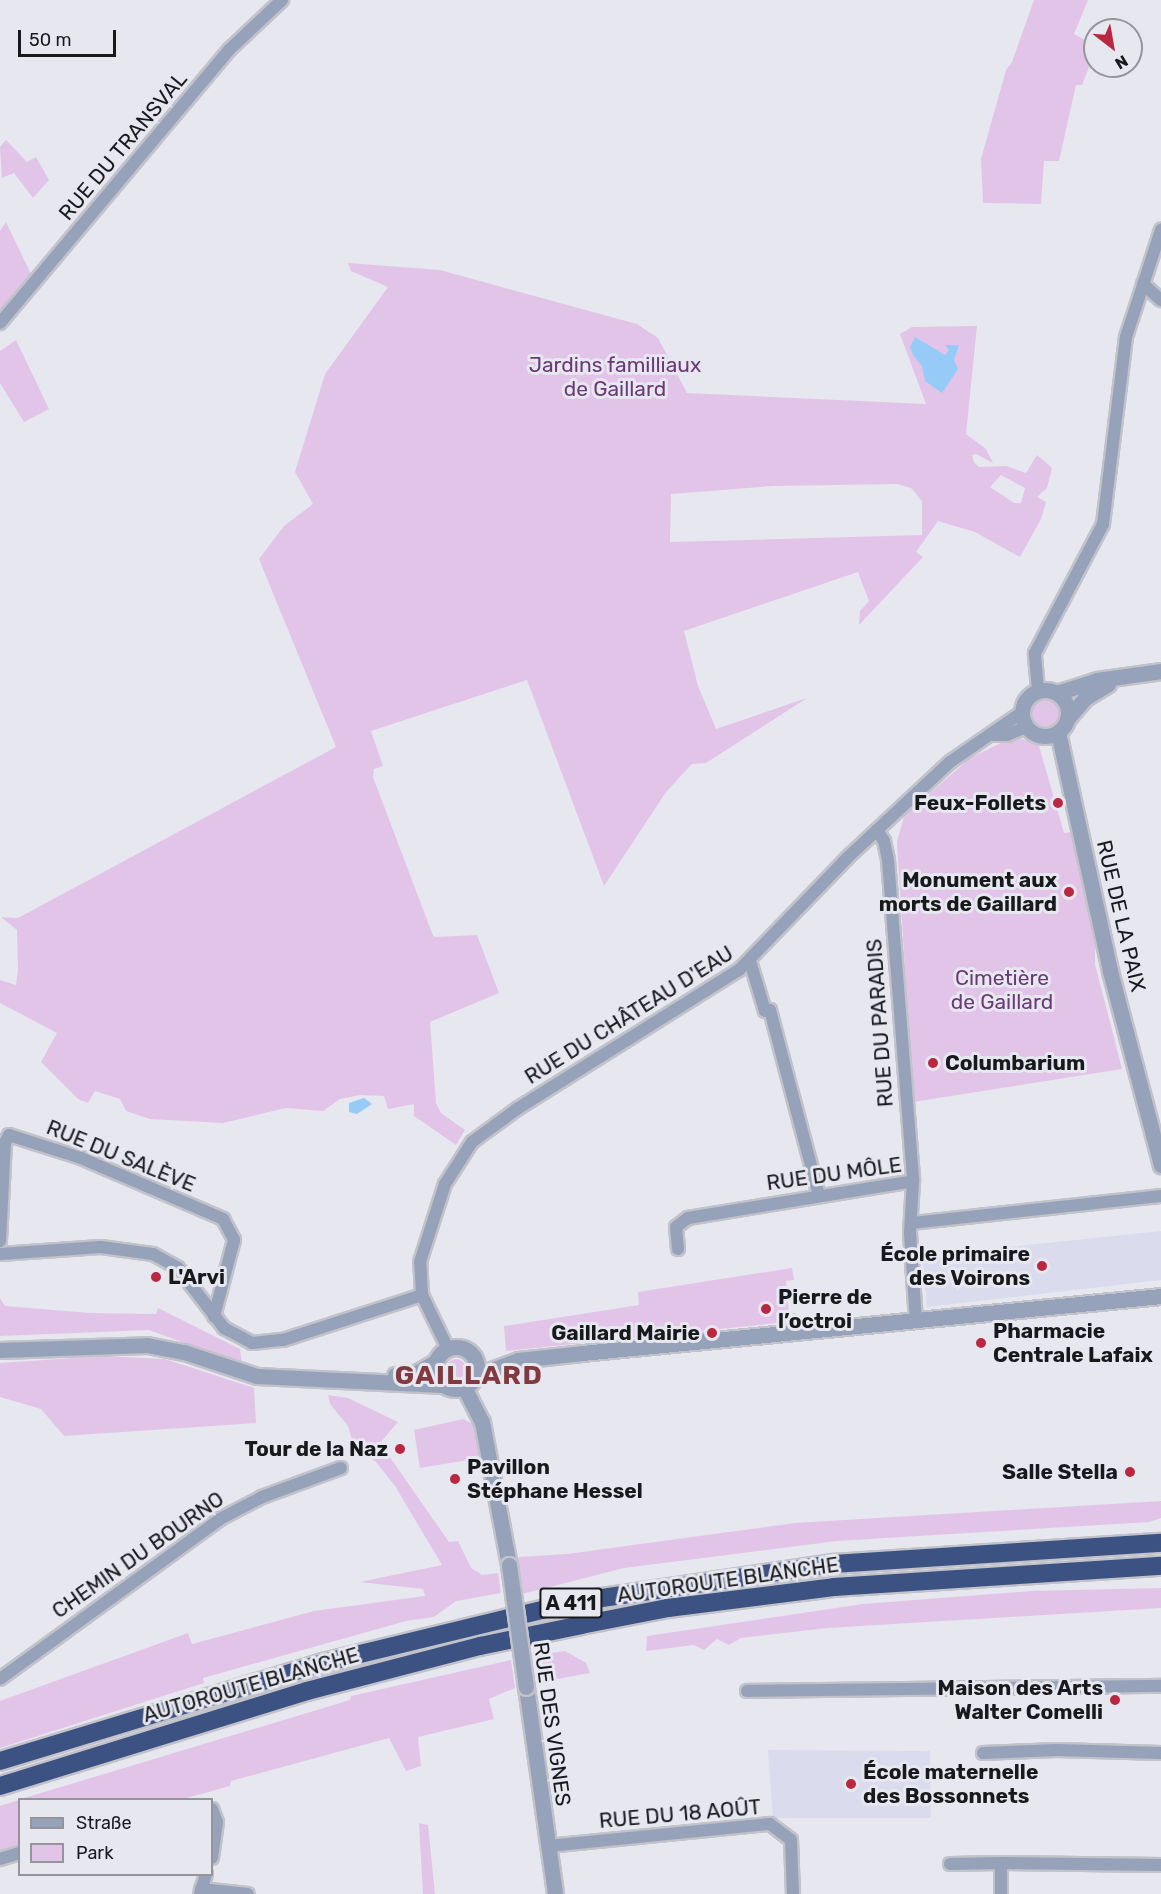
<!DOCTYPE html>
<html>
<head>
<meta charset="utf-8">
<style>
	body { margin:0 }
	#map { position:relative; width:1161px; height:1894px; overflow:hidden; background:#e7e7f0; font-family:Rubik,sans-serif }
	div>[style] { position:absolute }
	[style*='--x'] { left:calc(var(--x)*1px); top:calc(var(--y)*1px); width:calc(var(--w)*1px); rotate:calc(var(--a)*1deg) }
	.built>* { inset:0; background:#dadbec }
	.green>* { inset:0; background:#e3c4e9 }
	.round { border-radius:50% }
	.water>* { inset:0; background:#96cbf8 }
	.roads { filter:drop-shadow(2px 0 #c2c2ca) drop-shadow(-2px 0 #c2c2ca) drop-shadow(0 2px #c2c2ca) drop-shadow(0 -2px #c2c2ca) }
	.minor>* { height:12px; margin:-6px; padding:0 6px; transform-origin:6px; border-radius:6px; background:#96a2ba }
	.tertiary>* { height:15px; margin:-7.5px; padding:0 7.5px; transform-origin:7.5px; border-radius:7.5px; background:#96a2ba }
	.tertiary>.ring { margin:-7.5px; padding:0; box-sizing:content-box; background:none; border:15px solid #96a2ba; border-radius:50% }
	.motorway>* { height:18px; margin:-9px; padding:0 9px; transform-origin:9px; border-radius:9px; background:#3b5282 }
	.bridges { filter:drop-shadow(2px 0 #c2c2ca) drop-shadow(-2px 0 #c2c2ca) drop-shadow(0 2px #c2c2ca) drop-shadow(0 -2px #c2c2ca) }
	.tertiary-bridge>* { height:15px; margin:-7.5px; padding:0 7.5px; transform-origin:7.5px; border-radius:7.5px; background:#96a2ba }
	.dots>* { width:16px; height:16px; translate:-50% -50%; box-sizing:border-box; border:3px solid #e7e7f0; border-radius:50% }
	span { translate:-50% -50%; white-space:nowrap; text-align:center; line-height:1.15; -webkit-text-stroke:6px #e7e7f0; paint-order:stroke }
	.shield-label span { padding:2px 4px; background:#e7e7f0; border:2px solid; border-radius:4px; -webkit-text-stroke-width:0 }
	.shield-label { font-size:20px; color:#18191c; font-weight:700 }
	.street-label { font-size:21px; color:#18191c }
	.park-label { font-size:21px; color:#6c3877 }
	.poi-label { font-size:21px; color:#18191c; font-weight:700 }
	.right { translate:-100% -50%; text-align:right }
	.left { translate:0 -50%; text-align:left }
	.district-label { font-size:27px; color:#82393f; font-weight:700; letter-spacing:1.5px }
	.legend { position:absolute; left:18px; top:1798px; width:195px; height:78px; box-sizing:border-box; background:#e7e7f0; border:2px solid #94959b; margin:0; padding:8px 10px; list-style:none; font-size:18px; color:#18191c }
	.legend li { display:flex; align-items:center; gap:12px; height:30px }
	.legend b { width:30px; border:2px solid #94959b }
	.north { position:absolute; left:1083px; top:18px; width:60px; height:60px; box-sizing:border-box; background:#e7e7f0; border:2px solid #94959b; border-radius:50%; rotate:149deg; font-size:16px; font-weight:700; line-height:24px; text-align:center; color:#18191c }
	.north::after { content:''; display:block; margin:auto; width:21px; height:27px; background:#b92840; clip-path:polygon(50% 0,100% 100%,50% 72%,0 100%) }
	.scale { position:absolute; left:18px; top:30px; width:98px; height:27px; box-sizing:border-box; border:3px solid #18191c; border-top:0; padding-left:8px; font-size:18px; line-height:21px; white-space:nowrap; color:#18191c; -webkit-text-stroke:4px #e7e7f0; paint-order:stroke }
</style>
</head>
<body>
<div id="map">
	<div class="built">
		<i style="clip-path:polygon(1161px 1231px,1161px 1280px,927px 1307px,922px 1256px)"></i>
		<i style="clip-path:polygon(768px 1750px,930px 1751px,931px 1818px,773px 1818px)"></i>
	</div>
	<div class="green">
		<i style="clip-path:polygon(1034px 0,1088px 0,1074px 34px,1095px 45px,1095px 52px,1082px 85px,1076px 85px,1059px 161px,1044px 161px,1041px 204px,983px 203px,981px 159px,1006px 70px,1012px 62px)"></i>
		<i style="clip-path:polygon(6px 140px,27px 162px,36px 157px,49px 180px,33px 198px,14px 173px,2px 178px,0 147px)"></i>
		<i style="clip-path:polygon(6px 222px,31px 274px,0 311px,0 231px)"></i>
		<i style="clip-path:polygon(evenodd,348px 263px,440px 270px,637px 324px,658px 338px,687px 393px,926px 404px,900px 334px,912px 327px,977px 326px,966px 434px,986px 449px,993px 463px,976px 454px,972px 455px,974px 462px,979px 467px,1006px 466px,1026px 473px,1037px 455px,1052px 468px,1047px 488px,1037px 497px,1046px 502px,1041px 519px,1020px 557px,975px 532px,938px 521px,916px 552px,923px 557px,859px 625px,860px 611px,869px 601px,858px 572px,684px 631px,698px 686px,716px 729px,807px 698px,706px 763px,692px 764px,666px 792px,604px 886px,527px 680px,371px 731px,383px 766px,374px 769px,373px 777px,432px 933px,434px 937px,477px 935px,499px 993px,430px 1022px,436px 1103px,441px 1113px,465px 1130px,456px 1145px,414px 1116px,414px 1104px,388px 1109px,384px 1096px,360px 1095px,340px 1099px,323px 1111px,286px 1108px,223px 1123px,150px 1119px,126px 1111px,120px 1099px,95px 1091px,88px 1103px,78px 1099px,41px 1062px,57px 1033px,0 1003px,0 980px,16px 985px,18px 970px,17px 930px,1px 917px,18px 918px,336px 747px,259px 559px,284px 526px,313px 504px,295px 472px,325px 374px,388px 287px,351px 271px,348px 263px,1001px 475px,1025px 488px,1021px 503px,1014px 503px,990px 487px,1001px 475px,348px 263px,897px 484px,911px 488px,922px 501px,922px 535px,670px 542px,671px 494px,773px 486px,897px 484px)"></i>
		<i style="clip-path:polygon(16px 340px,49px 409px,24px 422px,0 383px,0 351px)"></i>
		<i class="round" style="left:1028px;top:696px;width:32px;height:32px"></i>
		<i style="clip-path:polygon(1015px 736px,1039px 746px,1064px 833px,1071px 832px,1095px 944px,1095px 964px,1122px 1069px,913px 1102px,897px 842px,904px 816px,970px 758px)"></i>
		<i style="clip-path:polygon(792px 1268px,794px 1280px,786px 1281px,789px 1313px,796px 1313px,797px 1321px,506px 1351px,504px 1326px,639px 1305px,638px 1292px)"></i>
		<i style="clip-path:polygon(0 1298px,5px 1306px,90px 1313px,156px 1314px,158px 1308px,240px 1349px,242px 1364px,149px 1330px,0 1336px)"></i>
		<i style="clip-path:polygon(103px 1356px,165px 1359px,254px 1388px,256px 1423px,64px 1436px,41px 1409px,0 1397px,0 1363px)"></i>
		<i class="round" style="left:446px;top:1359px;width:20px;height:20px"></i>
		<i style="clip-path:polygon(328px 1395px,348px 1398px,398px 1422px,380px 1443px,449px 1542px,458px 1541px,471px 1568px,482px 1575px,498px 1573px,501px 1593px,456px 1601px,434px 1617px,406px 1621px,203px 1678px,204px 1683px,0 1748px,0 1701px,188px 1633px,192px 1644px,314px 1611px,425px 1596px,423px 1589px,360px 1582px,442px 1565px,395px 1486px,376px 1462px,354px 1446px,348px 1426px,330px 1404px)"></i>
		<i style="clip-path:polygon(463px 1419px,473px 1424px,480px 1458px,420px 1468px,414px 1430px)"></i>
		<i style="clip-path:polygon(1161px 1501px,1161px 1518px,1149px 1522px,837px 1541px,624px 1568px,522px 1594px,517px 1561px,519px 1557px,567px 1554px,795px 1523px)"></i>
		<i style="clip-path:polygon(1161px 1588px,1161px 1608px,828px 1628px,741px 1638px,729px 1645px,717px 1639px,704px 1650px,694px 1645px,646px 1651px,647px 1636px,863px 1604px,1031px 1591px)"></i>
		<i style="clip-path:polygon(565px 1651px,586px 1663px,590px 1673px,541px 1682px,543px 1654px)"></i>
		<i style="clip-path:polygon(511px 1660px,515px 1688px,489px 1699px,494px 1719px,418px 1737px,421px 1766px,406px 1771px,389px 1738px,231px 1781px,230px 1786px,183px 1799px,21px 1799px,350px 1700px,351px 1696px)"></i>
		<i style="clip-path:polygon(19px 1800px,19px 1847px,0 1853px,0 1806px)"></i>
		<i style="clip-path:polygon(419px 1823px,428px 1825px,435px 1894px,423px 1894px)"></i>
	</div>
	<div class="water">
		<i style="clip-path:polygon(915px 337px,945px 355px,949px 350px,945px 345px,959px 345px,954px 360px,958px 369px,942px 393px,925px 381px,922px 366px,913px 355px,910px 347px)"></i>
		<i style="clip-path:polygon(364px 1098px,372px 1104px,357px 1114px,349px 1112px,349px 1103px)"></i>
	</div>
	<div class="roads">
		<div class="minor">
			<i style="--x:1143;--y:284;--w:24;--a:42"></i>
			<i style="--x:0;--y:323;--w:356;--a:-50"></i>
			<i style="--x:229;--y:50;--w:73;--a:-43.3"></i>
			<i style="--x:1038;--y:690;--w:37;--a:-95"></i>
			<i style="--x:1035;--y:653;--w:146;--a:-62.2"></i>
			<i style="--x:1103;--y:524;--w:188;--a:-83"></i>
			<i style="--x:1126;--y:337;--w:113;--a:-71.9"></i>
			<i style="--x:990;--y:735;--w:17;--a:0"></i>
			<i style="--x:1007;--y:735;--w:21;--a:-23"></i>
			<i style="--x:877;--y:830;--w:13;--a:58"></i>
			<i style="--x:884;--y:841;--w:19;--a:78"></i>
			<i style="--x:888;--y:860;--w:322;--a:85.5"></i>
			<i style="--x:913;--y:1181;--w:52;--a:93.3"></i>
			<i style="--x:910;--y:1233;--w:88;--a:86.1"></i>
			<i style="--x:750;--y:961;--w:52;--a:73.3"></i>
			<i style="--x:765;--y:1011;--w:5;--a:-11"></i>
			<i style="--x:770;--y:1010;--w:191;--a:75.2"></i>
			<i style="--x:912;--y:1223;--w:250;--a:-6.2"></i>
			<i style="--x:0;--y:1241;--w:98;--a:-87.1"></i>
			<i style="--x:5;--y:1143;--w:9;--a:-63"></i>
			<i style="--x:9;--y:1135;--w:76;--a:17.7"></i>
			<i style="--x:81;--y:1158;--w:155;--a:23.2"></i>
			<i style="--x:223;--y:1219;--w:24;--a:62"></i>
			<i style="--x:234;--y:1240;--w:79;--a:104.7"></i>
			<i style="--x:678;--y:1249;--w:22;--a:-95"></i>
			<i style="--x:676;--y:1227;--w:15;--a:-37"></i>
			<i style="--x:688;--y:1218;--w:228;--a:-9.3"></i>
			<i style="--x:0;--y:1254;--w:101;--a:-4"></i>
			<i style="--x:101;--y:1247;--w:52;--a:7.7"></i>
			<i style="--x:153;--y:1254;--w:29;--a:29"></i>
			<i style="--x:178;--y:1268;--w:76;--a:52.5"></i>
			<i style="--x:224;--y:1328;--w:32;--a:28"></i>
			<i style="--x:252;--y:1343;--w:31;--a:-6"></i>
			<i style="--x:283;--y:1340;--w:146;--a:-17.9"></i>
			<i style="--x:448;--y:1349;--w:60;--a:-115.7"></i>
			<i style="--x:422;--y:1295;--w:33;--a:-93"></i>
			<i style="--x:420;--y:1262;--w:82;--a:-72.2"></i>
			<i style="--x:445;--y:1184;--w:50;--a:-57.3"></i>
			<i style="--x:472;--y:1142;--w:56;--a:-36.3"></i>
			<i style="--x:517;--y:1109;--w:262;--a:-32.1"></i>
			<i style="--x:739;--y:970;--w:156;--a:-46"></i>
			<i style="--x:847;--y:858;--w:141;--a:-43"></i>
			<i style="--x:950;--y:762;--w:86;--a:-34.6"></i>
			<i style="--x:0;--y:1679;--w:272;--a:-36"></i>
			<i style="--x:220;--y:1519;--w:47;--a:-27.6"></i>
			<i style="--x:262;--y:1497;--w:84;--a:-20.2"></i>
			<i style="--x:747;--y:1691;--w:414;--a:-0.7"></i>
			<i style="--x:983;--y:1753;--w:74;--a:-2.3"></i>
			<i style="--x:1057;--y:1750;--w:104;--a:1.7"></i>
			<i style="--x:212;--y:1809;--w:14;--a:69"></i>
			<i style="--x:217;--y:1822;--w:36;--a:98"></i>
			<i style="--x:548;--y:1846;--w:223;--a:-5.7"></i>
			<i style="--x:770;--y:1824;--w:26;--a:37"></i>
			<i style="--x:791;--y:1840;--w:54;--a:87.9"></i>
			<i style="--x:0;--y:1859;--w:21;--a:-17"></i>
			<i style="--x:950;--y:1864;--w:51;--a:-1.1"></i>
			<i style="--x:201;--y:1889;--w:47;--a:6.1"></i>
			<i style="--x:200;--y:1894;--w:21;--a:-73"></i>
			<i style="--x:1001;--y:1894;--w:31;--a:-90"></i>
			<i style="--x:1001;--y:1863;--w:160;--a:0.7"></i>
		</div>
		<div class="tertiary">
			<i class="ring" style="left:1022px;top:690px;width:31px;height:31px"></i>
			<i style="--x:1057;--y:693;--w:42;--a:-18"></i>
			<i style="--x:1097;--y:680;--w:65;--a:-8"></i>
			<i style="--x:1067;--y:719;--w:28;--a:-49"></i>
			<i style="--x:1085;--y:698;--w:27;--a:-31"></i>
			<i style="--x:1058;--y:732;--w:245;--a:77.7"></i>
			<i style="--x:1110;--y:971;--w:201;--a:75.3"></i>
			<i class="ring" style="left:435px;top:1347px;width:27px;height:27px"></i>
			<i style="--x:0;--y:1350;--w:147;--a:-1.9"></i>
			<i style="--x:147;--y:1345;--w:38;--a:11"></i>
			<i style="--x:184;--y:1352;--w:77;--a:18.2"></i>
			<i style="--x:257;--y:1376;--w:186;--a:2.8"></i>
			<i style="--x:395;--y:1375;--w:21;--a:-5"></i>
			<i style="--x:416;--y:1373;--w:24;--a:-30"></i>
			<i style="--x:475;--y:1376;--w:46;--a:-20.4"></i>
			<i style="--x:518;--y:1360;--w:64;--a:-6.2"></i>
			<i style="--x:582;--y:1353;--w:582;--a:-5.62"></i>
			<i style="--x:464;--y:1387;--w:39;--a:63"></i>
			<i style="--x:482;--y:1422;--w:146;--a:79.3"></i>
			<i style="--x:526;--y:1687;--w:209;--a:82"></i>
		</div>
		<div class="motorway">
			<i style="--x:0;--y:1761;--w:338;--a:-16.9"></i>
			<i style="--x:323;--y:1663;--w:259;--a:-13.6"></i>
			<i style="--x:575;--y:1602;--w:261;--a:-8.4"></i>
			<i style="--x:833;--y:1564;--w:329;--a:-3.7"></i>
			<i style="--x:0;--y:1786;--w:321;--a:-17.2"></i>
			<i style="--x:307;--y:1691;--w:179;--a:-14.6"></i>
			<i style="--x:480;--y:1646;--w:103;--a:-11.7"></i>
			<i style="--x:581;--y:1625;--w:89;--a:-11.1"></i>
			<i style="--x:668;--y:1608;--w:167;--a:-7.2"></i>
			<i style="--x:834;--y:1587;--w:328;--a:-3.7"></i>
		</div>
	</div>
	<div class="bridges">
		<div class="tertiary-bridge">
			<i style="--x:509;--y:1565;--w:123;--a:82.1"></i>
		</div>
	</div>
	<div class="dots">
		<i style="left:1058px;top:803px;background:#b92840"></i>
		<i style="left:1069px;top:892px;background:#b92840"></i>
		<i style="left:933px;top:1063px;background:#b92840"></i>
		<i style="left:1042px;top:1266px;background:#b92840"></i>
		<i style="left:156px;top:1277px;background:#b92840"></i>
		<i style="left:766px;top:1309px;background:#b92840"></i>
		<i style="left:712px;top:1333px;background:#b92840"></i>
		<i style="left:981px;top:1343px;background:#b92840"></i>
		<i style="left:400px;top:1449px;background:#b92840"></i>
		<i style="left:1130px;top:1472px;background:#b92840"></i>
		<i style="left:455px;top:1479px;background:#b92840"></i>
		<i style="left:1115px;top:1700px;background:#b92840"></i>
		<i style="left:851px;top:1784px;background:#b92840"></i>
	</div>
	<div class="shield-label">
		<span style="left:571px;top:1603px">A 411</span>
	</div>
	<div class="street-label">
		<span style="left:123px;top:146px;rotate:-50deg">RUE DU TRANSVAL</span>
		<span style="left:1121px;top:916px;rotate:77deg">RUE DE LA PAIX</span>
		<span style="left:629px;top:1015px;rotate:-32deg">RUE DU CHÂTEAU D'EAU</span>
		<span style="left:880px;top:1023px;rotate:-94deg">RUE DU PARADIS</span>
		<span style="left:121px;top:1156px;rotate:22deg">RUE DU SALÈVE</span>
		<span style="left:834px;top:1174px;rotate:-8deg">RUE DU MÔLE</span>
		<span style="left:138px;top:1555px;rotate:-35deg">CHEMIN DU BOURNO</span>
		<span style="left:728px;top:1580px;rotate:-8deg">AUTOROUTE BLANCHE</span>
		<span style="left:251px;top:1685px;rotate:-16deg">AUTOROUTE BLANCHE</span>
		<span style="left:552px;top:1724px;rotate:82deg">RUE DES VIGNES</span>
		<span style="left:680px;top:1814px;rotate:-5deg">RUE DU 18 AOÛT</span>
	</div>
	<div class="park-label">
		<span style="left:615px;top:377px">Jardins familliaux<br>de Gaillard</span>
		<span style="left:1002px;top:990px">Cimetière<br>de Gaillard</span>
	</div>
	<div class="poi-label">
		<span class="right" style="left:1046px;top:803px">Feux-Follets</span>
		<span class="right" style="left:1057px;top:892px">Monument aux<br>morts de Gaillard</span>
		<span class="left" style="left:945px;top:1063px">Columbarium</span>
		<span class="right" style="left:1030px;top:1266px">École primaire<br>des Voirons</span>
		<span class="left" style="left:168px;top:1277px">L'Arvi</span>
		<span class="left" style="left:778px;top:1309px">Pierre de<br>l’octroi</span>
		<span class="left" style="left:993px;top:1343px">Pharmacie<br>Centrale Lafaix</span>
		<span class="right" style="left:700px;top:1333px">Gaillard Mairie</span>
		<span class="right" style="left:388px;top:1449px">Tour de la Naz</span>
		<span class="left" style="left:467px;top:1479px">Pavillon<br>Stéphane Hessel</span>
		<span class="right" style="left:1118px;top:1472px">Salle Stella</span>
		<span class="right" style="left:1103px;top:1700px">Maison des Arts<br>Walter Comelli</span>
		<span class="left" style="left:863px;top:1784px">École maternelle<br>des Bossonnets</span>
	</div>
	<div class="district-label">
		<span style="left:469px;top:1376px">GAILLARD</span>
	</div>
	<ul class="legend">
	<li><b style="height:8px;background:#96a2ba"></b>Straße</li>
	<li><b style="height:16px;background:#e3c4e9"></b>Park</li>
	</ul>
	<div class="north">N</div>
	<div class="scale">50 m</div>
</div>
</body>
</html>
